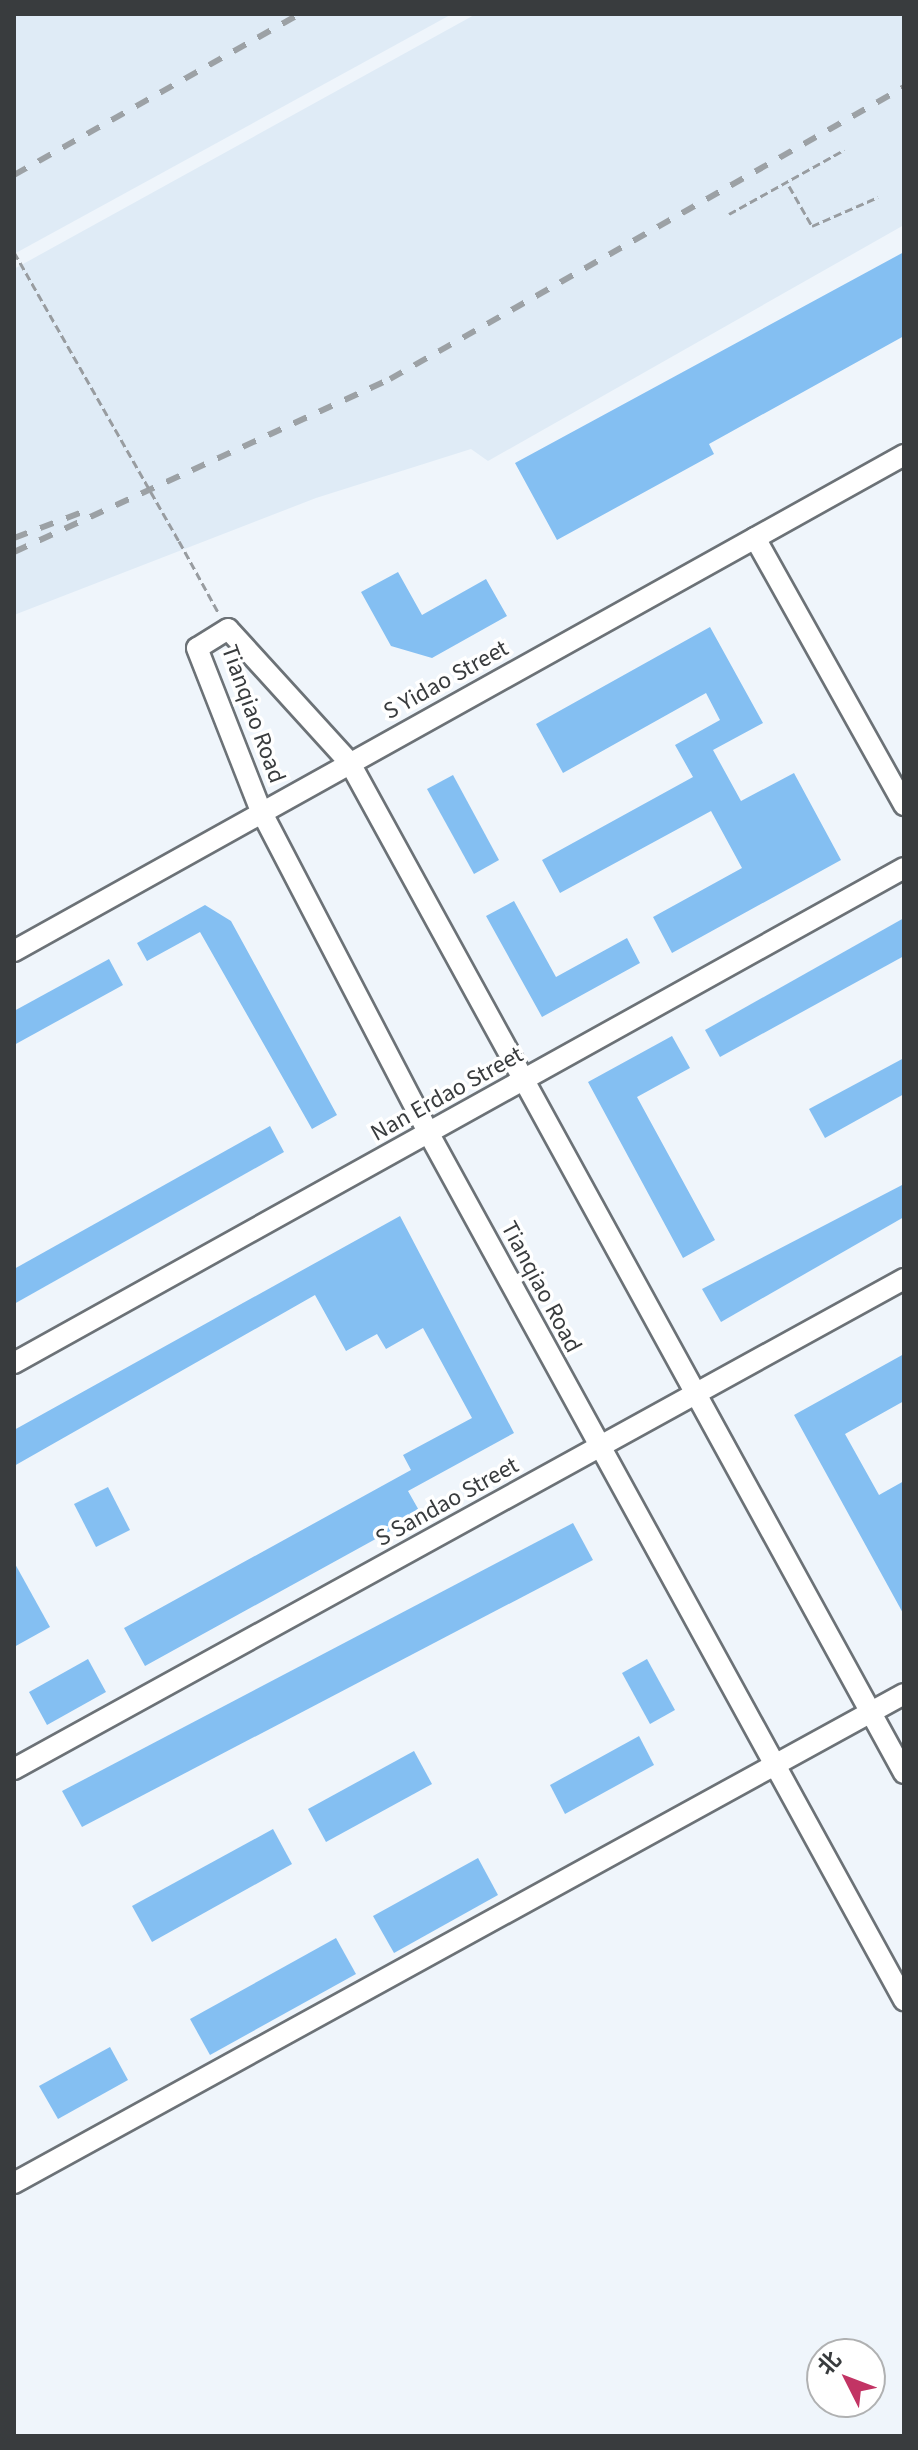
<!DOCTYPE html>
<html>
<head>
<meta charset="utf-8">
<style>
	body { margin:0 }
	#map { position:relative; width:918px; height:2450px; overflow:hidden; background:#eff5fb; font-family:"Source Sans 3","Noto Sans SC",sans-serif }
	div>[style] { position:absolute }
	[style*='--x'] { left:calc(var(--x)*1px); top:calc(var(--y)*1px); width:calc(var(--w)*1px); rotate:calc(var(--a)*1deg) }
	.built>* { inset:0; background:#dfebf6 }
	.building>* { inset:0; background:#84bff2 }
	.path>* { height:3px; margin-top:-1.5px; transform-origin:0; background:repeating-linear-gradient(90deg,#989ca0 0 8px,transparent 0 12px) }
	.roads { filter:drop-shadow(2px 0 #6c7277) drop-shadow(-2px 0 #6c7277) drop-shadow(0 2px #6c7277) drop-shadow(0 -2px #6c7277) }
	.street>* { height:20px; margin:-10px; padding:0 10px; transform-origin:10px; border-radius:10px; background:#fff }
	.rail>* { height:6px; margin-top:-3px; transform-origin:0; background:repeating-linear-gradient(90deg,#9ca1a5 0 14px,transparent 0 28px) }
	.path-bridge>* { height:3px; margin-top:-1.5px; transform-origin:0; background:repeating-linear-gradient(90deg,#989ca0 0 8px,transparent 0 12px) }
	span { translate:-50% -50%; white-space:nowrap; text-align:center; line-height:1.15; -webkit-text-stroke:7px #fff; paint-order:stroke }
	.street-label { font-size:24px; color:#393c3e }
	.frame { position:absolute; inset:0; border:16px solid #393c3e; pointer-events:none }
	.north { position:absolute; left:806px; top:2338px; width:80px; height:80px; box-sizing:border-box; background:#fff; border:2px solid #b0b1b2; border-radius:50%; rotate:312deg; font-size:22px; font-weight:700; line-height:32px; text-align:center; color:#393c3e }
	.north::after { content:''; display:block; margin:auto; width:28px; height:36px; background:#c23464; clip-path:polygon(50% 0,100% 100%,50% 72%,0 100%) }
</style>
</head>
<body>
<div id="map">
	<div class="built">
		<i style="clip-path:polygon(14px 14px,452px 14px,14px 254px)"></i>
		<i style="clip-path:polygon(476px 14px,904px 14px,904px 225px,488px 461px,471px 449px,316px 498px,14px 615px,14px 269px)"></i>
	</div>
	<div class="building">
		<i style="clip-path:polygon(904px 252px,904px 336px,709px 444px,714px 454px,557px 540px,515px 463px)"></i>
		<i style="clip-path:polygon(398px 572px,422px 615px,486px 579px,507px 616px,432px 658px,391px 646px,361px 592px)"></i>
		<i style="clip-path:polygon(710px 627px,763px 723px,713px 750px,741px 801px,794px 773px,841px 860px,672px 953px,653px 917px,742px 868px,711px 811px,560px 893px,542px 860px,693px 777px,675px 745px,720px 720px,706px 693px,563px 773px,536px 724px)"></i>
		<i style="clip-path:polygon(453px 775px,499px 860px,474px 874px,427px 789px)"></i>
		<i style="clip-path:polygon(514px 901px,556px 977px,627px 938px,640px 963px,542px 1017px,486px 916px)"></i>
		<i style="clip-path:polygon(205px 905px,231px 921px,337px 1115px,312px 1129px,200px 932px,147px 961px,137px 943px)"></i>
		<i style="clip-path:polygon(904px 918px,904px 956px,720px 1057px,705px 1030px)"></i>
		<i style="clip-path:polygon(109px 959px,123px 985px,14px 1045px,14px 1011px)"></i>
		<i style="clip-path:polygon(672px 1036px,690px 1068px,637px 1097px,715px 1240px,683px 1258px,588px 1082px)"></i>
		<i style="clip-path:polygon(904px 1058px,904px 1094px,825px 1138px,809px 1109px)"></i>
		<i style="clip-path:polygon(270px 1126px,284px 1152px,14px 1304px,14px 1269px)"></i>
		<i style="clip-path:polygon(904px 1184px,904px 1217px,721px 1322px,702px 1289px)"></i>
		<i style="clip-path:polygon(400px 1216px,514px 1433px,408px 1491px,421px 1514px,145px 1666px,124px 1628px,411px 1470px,403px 1455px,472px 1418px,423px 1328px,386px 1349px,377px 1334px,346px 1351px,315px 1295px,14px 1466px,14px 1430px)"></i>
		<i style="clip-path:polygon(904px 1354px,904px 1401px,845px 1434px,879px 1495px,904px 1481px,904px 1615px,794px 1415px)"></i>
		<i style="clip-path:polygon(108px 1487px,130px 1530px,96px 1547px,74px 1504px)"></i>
		<i style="clip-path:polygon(573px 1523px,593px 1560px,82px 1827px,62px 1791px)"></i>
		<i style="clip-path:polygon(14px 1562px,50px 1627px,14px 1647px)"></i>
		<i style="clip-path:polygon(88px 1659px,106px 1692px,47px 1725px,29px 1692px)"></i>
		<i style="clip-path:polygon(647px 1659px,675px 1710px,650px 1724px,622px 1673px)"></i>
		<i style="clip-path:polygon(639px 1736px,654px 1765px,565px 1814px,550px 1785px)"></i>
		<i style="clip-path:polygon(414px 1751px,432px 1784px,326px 1842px,308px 1809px)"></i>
		<i style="clip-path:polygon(273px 1829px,292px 1864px,152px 1942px,132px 1906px)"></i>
		<i style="clip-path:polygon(478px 1858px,498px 1895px,394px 1953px,373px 1916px)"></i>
		<i style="clip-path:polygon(336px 1938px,356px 1974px,210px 2055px,190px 2019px)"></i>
		<i style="clip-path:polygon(110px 2047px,128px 2080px,58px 2119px,39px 2086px)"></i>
	</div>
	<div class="path">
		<i style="--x:789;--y:186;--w:46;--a:60.1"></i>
		<i style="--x:812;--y:226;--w:72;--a:-23.7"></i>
		<i style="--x:729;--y:214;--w:132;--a:-29.1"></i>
		<i style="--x:179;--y:541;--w:81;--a:61.2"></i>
	</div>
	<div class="roads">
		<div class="street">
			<i style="--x:755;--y:538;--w:306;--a:60.8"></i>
			<i style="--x:14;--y:951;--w:1019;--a:-29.13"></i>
			<i style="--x:14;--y:1363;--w:1018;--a:-29.08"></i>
			<i style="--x:14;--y:1769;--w:1016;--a:-28.84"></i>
			<i style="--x:904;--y:1773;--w:1152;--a:-118.75"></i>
			<i style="--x:350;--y:763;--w:181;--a:-132.3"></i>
			<i style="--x:228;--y:629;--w:36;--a:148"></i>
			<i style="--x:197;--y:648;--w:175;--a:68.6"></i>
			<i style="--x:261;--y:811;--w:364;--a:62.5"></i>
			<i style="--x:429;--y:1134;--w:988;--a:61.26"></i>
			<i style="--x:14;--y:2183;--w:1015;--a:-28.79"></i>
		</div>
	</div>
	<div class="rail">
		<i style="--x:14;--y:175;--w:328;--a:-29.4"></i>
		<i style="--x:14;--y:538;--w:76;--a:-20.8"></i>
		<i style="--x:14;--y:552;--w:414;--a:-24.7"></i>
		<i style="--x:390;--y:379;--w:591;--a:-29.6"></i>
	</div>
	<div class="path-bridge">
		<i style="--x:14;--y:252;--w:333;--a:60.3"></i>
	</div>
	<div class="street-label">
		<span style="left:446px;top:680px;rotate:-29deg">S Yidao Street</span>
		<span style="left:253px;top:714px;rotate:70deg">Tianqiao Road</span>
		<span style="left:447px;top:1094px;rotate:-29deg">Nan Erdao Street</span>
		<span style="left:541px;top:1287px;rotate:62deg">Tianqiao Road</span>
		<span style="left:447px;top:1502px;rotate:-29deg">S Sandao Street</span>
	</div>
	<div class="frame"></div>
	<div class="north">北</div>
</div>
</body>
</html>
